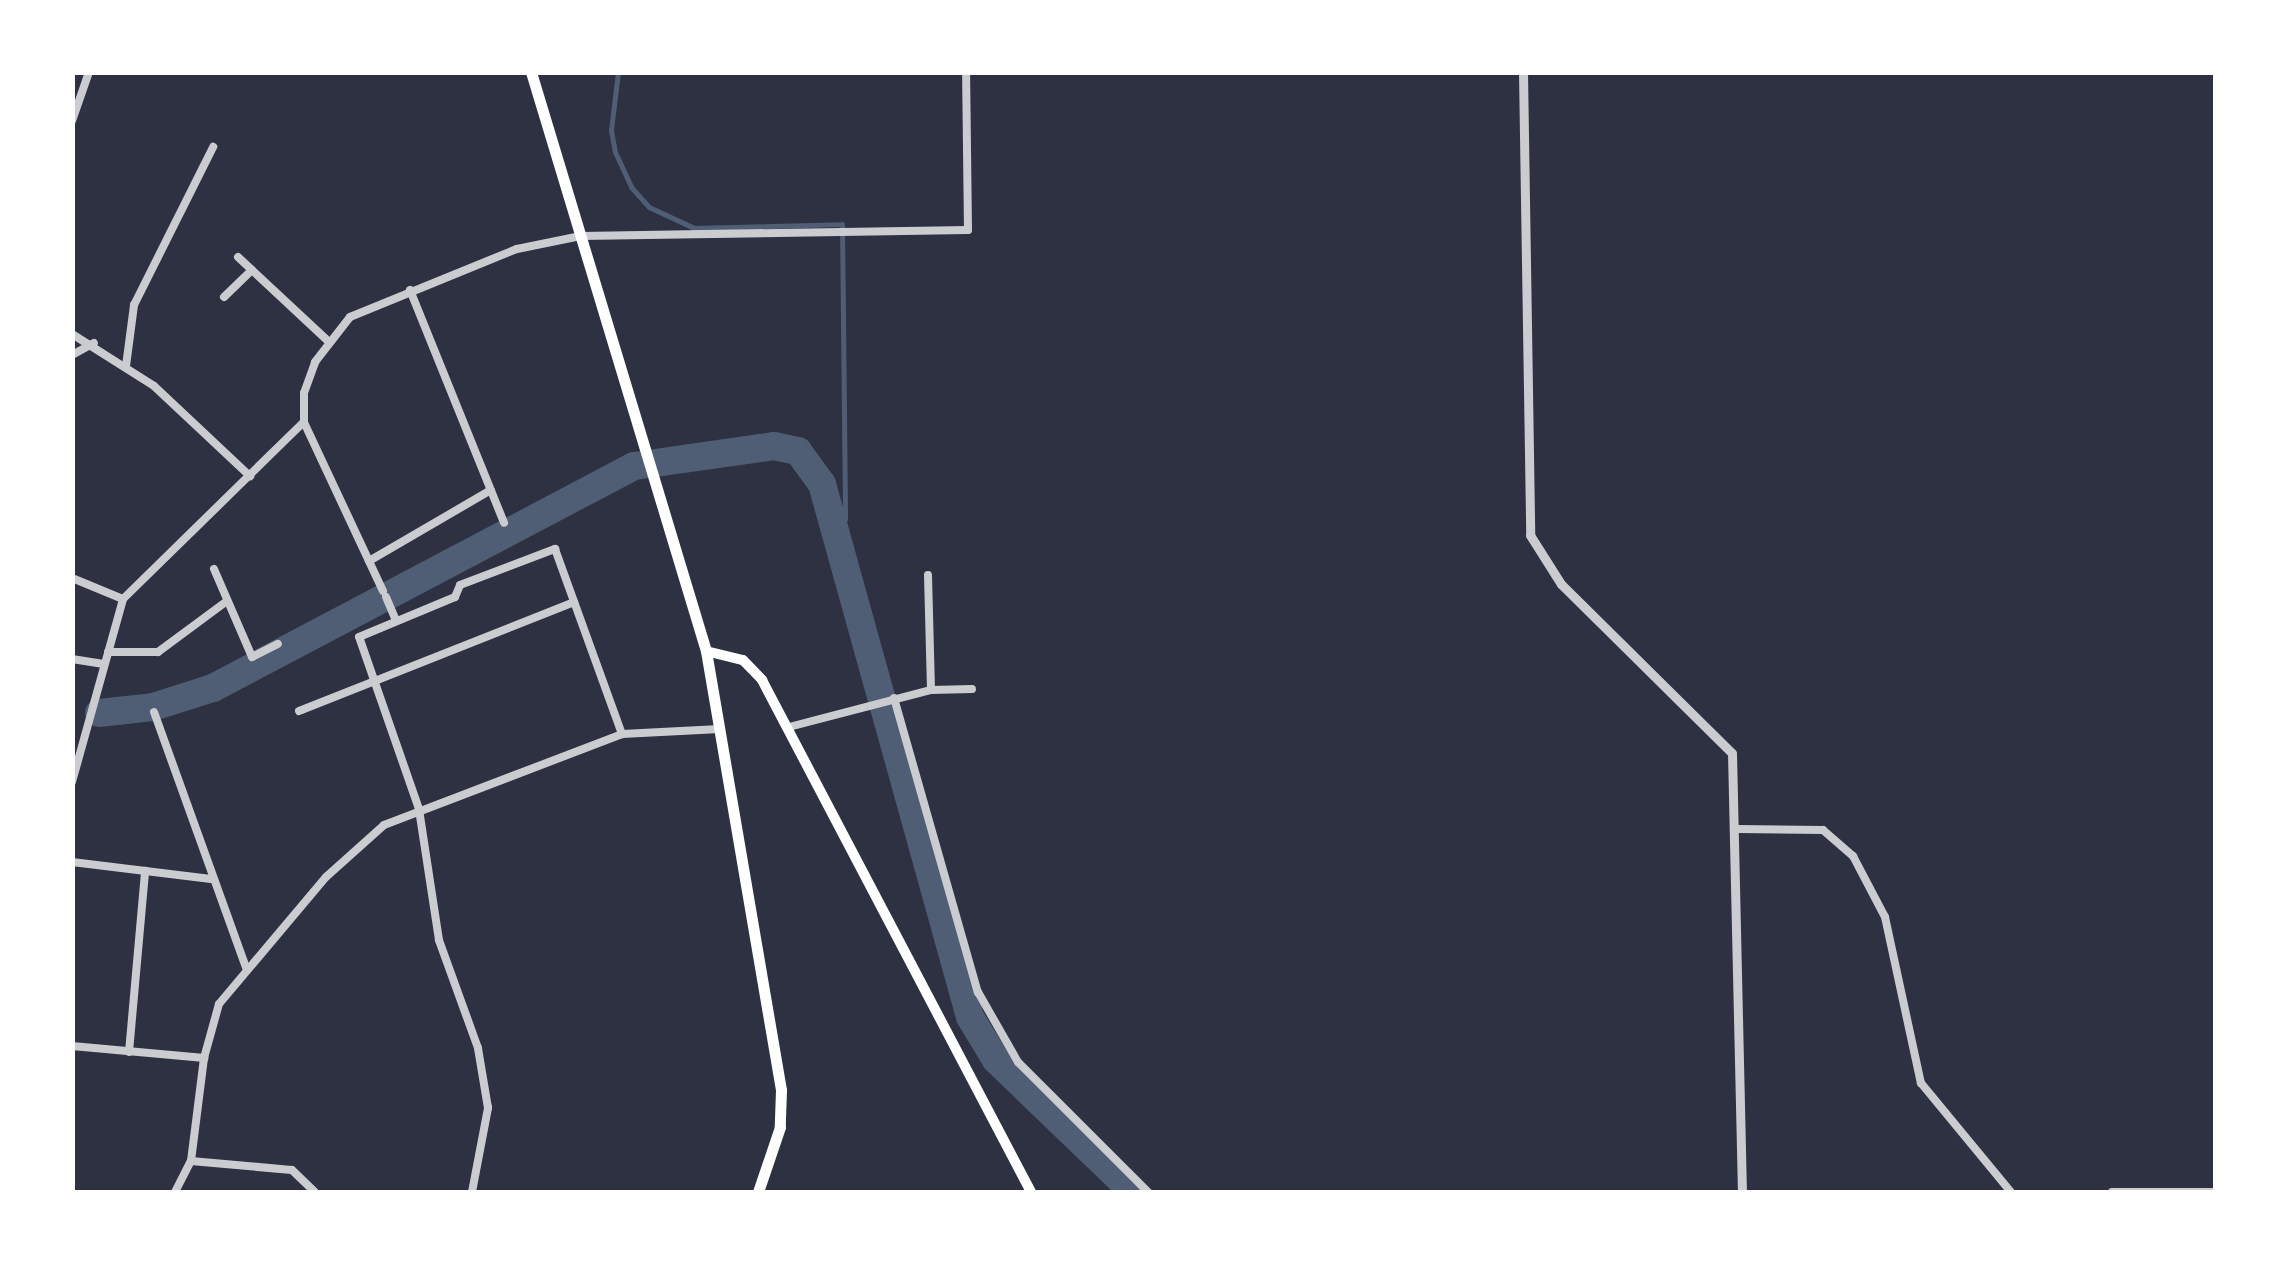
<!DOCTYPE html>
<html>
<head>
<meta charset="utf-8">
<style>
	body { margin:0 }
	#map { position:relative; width:2288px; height:1265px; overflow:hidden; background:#2d3142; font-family:"PT Sans Narrow",sans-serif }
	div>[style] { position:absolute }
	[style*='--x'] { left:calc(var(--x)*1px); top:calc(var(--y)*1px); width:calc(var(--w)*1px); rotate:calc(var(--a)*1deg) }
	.stream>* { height:5px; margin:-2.5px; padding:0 2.5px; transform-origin:2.5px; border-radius:2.5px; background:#4f5d75 }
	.river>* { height:28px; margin:-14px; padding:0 14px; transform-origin:14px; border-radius:14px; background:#4f5d75 }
	.minor>* { height:8px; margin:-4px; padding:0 4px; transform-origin:4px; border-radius:4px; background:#caccd0 }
	.tertiary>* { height:9px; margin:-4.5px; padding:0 4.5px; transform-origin:4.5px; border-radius:4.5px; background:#caccd0 }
	.secondary>* { height:10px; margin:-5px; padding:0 5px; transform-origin:5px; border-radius:5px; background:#fff }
	.primary>* { height:11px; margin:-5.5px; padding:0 5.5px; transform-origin:5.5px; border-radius:5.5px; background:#fff }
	span { translate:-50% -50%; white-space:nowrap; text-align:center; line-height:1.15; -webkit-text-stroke:8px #fff; paint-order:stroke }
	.frame { position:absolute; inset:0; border:75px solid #fff; pointer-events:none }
</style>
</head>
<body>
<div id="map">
	<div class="stream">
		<i style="--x:618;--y:72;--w:58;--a:96.9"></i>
		<i style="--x:611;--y:130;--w:22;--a:80"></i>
		<i style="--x:615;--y:152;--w:38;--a:65"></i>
		<i style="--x:631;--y:187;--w:27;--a:48"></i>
		<i style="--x:649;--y:207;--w:50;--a:25"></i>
		<i style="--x:694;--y:228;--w:148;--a:-1.5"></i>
		<i style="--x:842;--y:224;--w:295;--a:89.4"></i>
		<i style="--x:845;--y:519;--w:15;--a:138"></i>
	</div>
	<div class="river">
		<i style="--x:99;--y:713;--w:54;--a:-6.3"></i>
		<i style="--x:153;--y:707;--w:63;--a:-17.6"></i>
		<i style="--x:213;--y:688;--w:476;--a:-27.8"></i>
		<i style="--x:634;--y:466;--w:141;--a:-8.1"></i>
		<i style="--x:774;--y:446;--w:25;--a:12"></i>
		<i style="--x:798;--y:451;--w:41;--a:54"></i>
		<i style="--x:822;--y:484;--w:553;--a:74.48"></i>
		<i style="--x:970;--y:1017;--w:50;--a:58.8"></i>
		<i style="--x:996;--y:1060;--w:190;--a:43.9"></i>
	</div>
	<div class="minor">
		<i style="--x:72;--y:121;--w:52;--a:-70.9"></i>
		<i style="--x:238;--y:257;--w:122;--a:43"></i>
		<i style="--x:410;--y:290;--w:251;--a:68"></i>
		<i style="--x:224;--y:297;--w:39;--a:-44"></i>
		<i style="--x:72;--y:334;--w:97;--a:32.4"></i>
		<i style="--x:154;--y:386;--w:132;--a:43.2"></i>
		<i style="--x:72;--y:355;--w:25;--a:-29"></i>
		<i style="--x:126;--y:366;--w:62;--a:-82.5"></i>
		<i style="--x:134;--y:305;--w:177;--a:-63.4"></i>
		<i style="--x:369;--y:561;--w:141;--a:-30.2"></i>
		<i style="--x:214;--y:569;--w:96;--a:66.6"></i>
		<i style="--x:252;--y:657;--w:29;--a:-27"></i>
		<i style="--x:928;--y:575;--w:115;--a:88.5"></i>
		<i style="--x:72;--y:578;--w:55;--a:22.4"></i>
		<i style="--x:383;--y:591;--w:187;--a:-115.1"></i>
		<i style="--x:304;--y:422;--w:29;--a:-90"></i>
		<i style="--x:304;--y:393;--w:33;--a:-70"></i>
		<i style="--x:315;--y:362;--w:57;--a:-52.1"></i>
		<i style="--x:350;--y:317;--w:180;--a:-22.2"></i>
		<i style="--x:517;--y:249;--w:65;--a:-11.5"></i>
		<i style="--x:581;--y:236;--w:387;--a:-0.9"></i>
		<i style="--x:968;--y:230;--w:158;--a:-90.7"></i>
		<i style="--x:386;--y:597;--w:26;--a:67"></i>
		<i style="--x:108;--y:652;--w:50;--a:0"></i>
		<i style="--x:158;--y:652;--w:86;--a:-36.5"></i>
		<i style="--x:72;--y:659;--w:32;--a:9"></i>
		<i style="--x:894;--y:698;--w:306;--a:74.1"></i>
		<i style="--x:978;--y:992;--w:81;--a:60.3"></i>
		<i style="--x:1018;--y:1062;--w:184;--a:45"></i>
		<i style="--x:299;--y:711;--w:296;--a:-21.6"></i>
		<i style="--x:154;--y:712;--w:272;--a:70.2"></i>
		<i style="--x:789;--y:727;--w:147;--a:-14.6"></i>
		<i style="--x:931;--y:690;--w:41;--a:-1.4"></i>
		<i style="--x:72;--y:782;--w:190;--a:-74.4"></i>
		<i style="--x:123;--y:599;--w:253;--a:-44.4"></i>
		<i style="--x:1737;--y:829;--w:86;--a:0.7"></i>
		<i style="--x:1823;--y:830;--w:40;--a:41"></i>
		<i style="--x:1853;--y:856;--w:69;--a:62.3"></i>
		<i style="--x:1885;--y:917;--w:170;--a:77.8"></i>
		<i style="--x:1921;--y:1083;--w:141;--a:50.5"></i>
		<i style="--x:72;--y:862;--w:140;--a:7"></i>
		<i style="--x:72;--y:1046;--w:133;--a:5.2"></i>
		<i style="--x:129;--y:1052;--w:182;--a:-84.9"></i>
		<i style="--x:191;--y:1161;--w:101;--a:5.1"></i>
		<i style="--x:292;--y:1170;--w:32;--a:44"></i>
		<i style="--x:175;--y:1192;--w:35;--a:-63"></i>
		<i style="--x:191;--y:1161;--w:104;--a:-82.8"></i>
		<i style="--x:204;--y:1058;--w:56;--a:-74.5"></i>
		<i style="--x:219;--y:1004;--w:166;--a:-49.9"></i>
		<i style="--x:326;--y:877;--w:78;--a:-41.9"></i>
		<i style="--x:384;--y:825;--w:255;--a:-20.9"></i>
		<i style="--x:622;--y:734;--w:98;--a:-2.9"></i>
		<i style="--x:472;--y:1192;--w:86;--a:-79.2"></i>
		<i style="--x:488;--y:1108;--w:61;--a:-99.5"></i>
		<i style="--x:478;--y:1048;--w:115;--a:-109.9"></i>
		<i style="--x:439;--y:940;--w:133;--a:-98.7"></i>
		<i style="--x:419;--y:809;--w:182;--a:-109.2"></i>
		<i style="--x:359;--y:637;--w:104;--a:-22.6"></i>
		<i style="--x:455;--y:597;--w:13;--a:-67"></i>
		<i style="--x:460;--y:585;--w:102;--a:-20.8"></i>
		<i style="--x:555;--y:549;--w:197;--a:70.1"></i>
		<i style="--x:2112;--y:1192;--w:104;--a:0"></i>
	</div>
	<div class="tertiary">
		<i style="--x:1523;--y:72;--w:463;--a:89.1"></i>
		<i style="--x:1530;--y:535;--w:58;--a:57.7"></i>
		<i style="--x:1561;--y:584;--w:240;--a:44.7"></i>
		<i style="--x:1732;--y:753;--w:439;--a:88.7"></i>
	</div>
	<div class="secondary">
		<i style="--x:706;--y:651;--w:38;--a:14"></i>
		<i style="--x:743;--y:660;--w:28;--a:46"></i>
		<i style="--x:762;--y:680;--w:578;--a:62.28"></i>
	</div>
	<div class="primary">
		<i style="--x:531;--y:72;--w:605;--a:73.18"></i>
		<i style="--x:706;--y:651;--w:445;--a:80.3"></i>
		<i style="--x:781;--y:1090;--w:37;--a:92"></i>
		<i style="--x:780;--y:1127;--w:69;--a:108.7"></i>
	</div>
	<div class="frame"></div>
</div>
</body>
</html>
